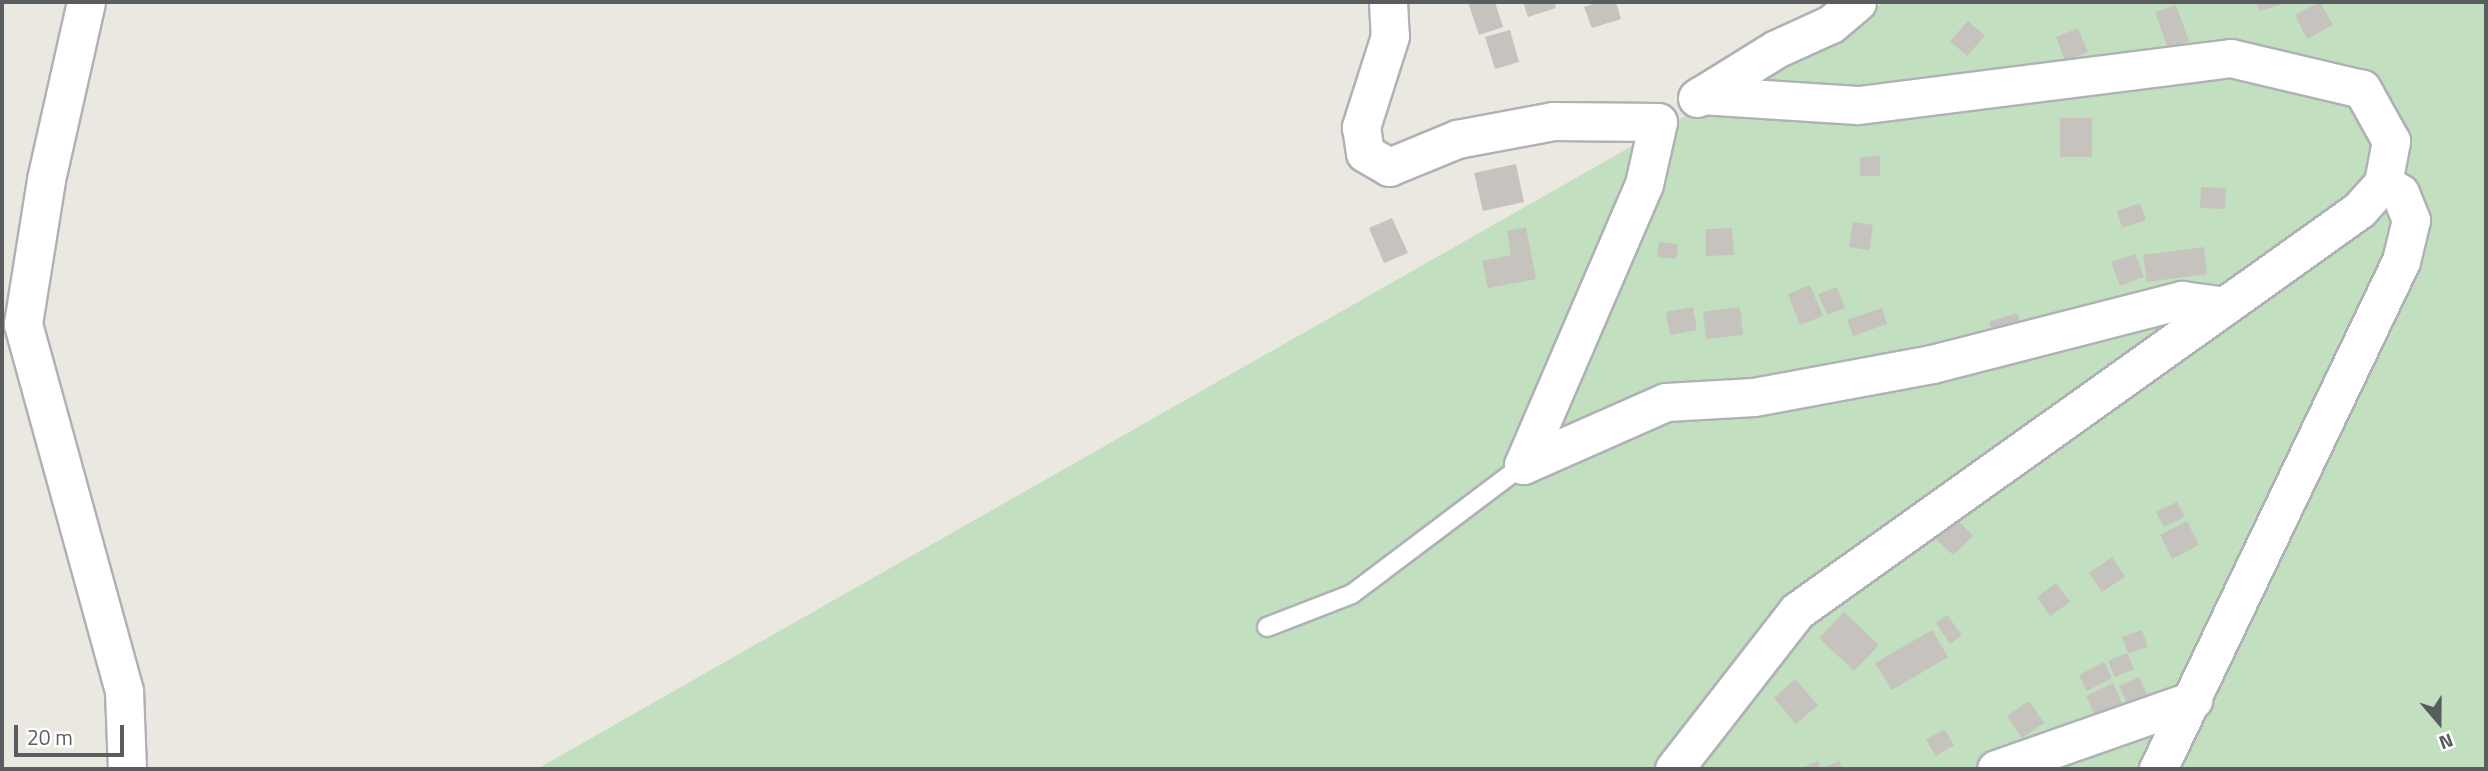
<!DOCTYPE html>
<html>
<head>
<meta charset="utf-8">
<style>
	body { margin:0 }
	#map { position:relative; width:2488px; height:771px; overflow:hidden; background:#eae8e1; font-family:"Titillium Web",sans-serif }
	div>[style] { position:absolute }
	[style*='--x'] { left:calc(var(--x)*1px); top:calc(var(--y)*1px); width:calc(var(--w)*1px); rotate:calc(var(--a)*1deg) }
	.green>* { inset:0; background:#c2dfc0 }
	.building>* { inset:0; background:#c6c3be }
	.roads { filter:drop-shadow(2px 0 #afb2b5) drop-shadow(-2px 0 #afb2b5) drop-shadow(0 2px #afb2b5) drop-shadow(0 -2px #afb2b5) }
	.lane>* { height:18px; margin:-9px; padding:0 9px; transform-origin:9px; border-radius:9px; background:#fff }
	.street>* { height:37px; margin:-18.5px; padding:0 18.5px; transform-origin:18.5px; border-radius:18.5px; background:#fff }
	span { translate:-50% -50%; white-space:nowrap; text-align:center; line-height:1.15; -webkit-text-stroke:6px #fff; paint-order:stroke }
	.frame { position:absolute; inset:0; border:4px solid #5a5d60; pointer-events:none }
	.north { position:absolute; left:2404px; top:687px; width:70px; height:70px; -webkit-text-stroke:5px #fff; paint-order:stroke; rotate:160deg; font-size:19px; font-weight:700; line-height:28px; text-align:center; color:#5a5d60 }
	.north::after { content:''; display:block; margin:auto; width:24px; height:32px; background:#5a5d60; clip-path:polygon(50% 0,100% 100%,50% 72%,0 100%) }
	.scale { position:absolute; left:14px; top:725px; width:110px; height:32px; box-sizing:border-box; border:4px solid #5a5d60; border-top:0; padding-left:9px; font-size:21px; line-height:24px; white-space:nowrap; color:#5a5d60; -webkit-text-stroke:5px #fff; paint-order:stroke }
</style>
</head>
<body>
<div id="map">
	<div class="green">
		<i style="clip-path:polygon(1885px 2px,2486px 2px,2486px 769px,537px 769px)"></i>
	</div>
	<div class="building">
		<i style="clip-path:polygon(1468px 2px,1495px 2px,1503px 27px,1479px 35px)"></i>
		<i style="clip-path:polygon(1523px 2px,1554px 2px,1556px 8px,1528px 17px)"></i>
		<i style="clip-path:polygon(1599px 2px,1616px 2px,1621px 19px,1592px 28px,1584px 7px)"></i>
		<i style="clip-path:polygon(2256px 2px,2290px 2px,2259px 11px)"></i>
		<i style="clip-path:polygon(2320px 2px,2333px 25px,2307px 39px,2295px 15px)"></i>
		<i style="clip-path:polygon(2176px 5px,2189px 41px,2168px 48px,2155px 12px)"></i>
		<i style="clip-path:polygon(1968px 21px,1985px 36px,1967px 56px,1950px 41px)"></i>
		<i style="clip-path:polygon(2078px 28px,2088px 52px,2065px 61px,2056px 37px)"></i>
		<i style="clip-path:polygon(1510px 30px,1519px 62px,1495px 69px,1485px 37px)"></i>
		<i style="clip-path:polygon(2060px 118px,2092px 118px,2092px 157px,2060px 157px)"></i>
		<i style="clip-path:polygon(1880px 156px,1880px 176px,1860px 176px,1860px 157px)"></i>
		<i style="clip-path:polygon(1516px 164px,1524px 202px,1483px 211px,1474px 173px)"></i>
		<i style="clip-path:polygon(2201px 187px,2226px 188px,2225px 209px,2200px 208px)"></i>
		<i style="clip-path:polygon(2140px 203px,2146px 220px,2122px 228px,2117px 211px)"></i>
		<i style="clip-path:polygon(1392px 218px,1408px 253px,1384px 263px,1369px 228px)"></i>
		<i style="clip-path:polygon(1853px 222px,1873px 225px,1869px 250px,1849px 247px)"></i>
		<i style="clip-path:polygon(1526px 227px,1536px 279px,1488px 288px,1482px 261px,1511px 255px,1507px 231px)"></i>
		<i style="clip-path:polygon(1732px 228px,1734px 255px,1706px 256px,1706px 229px)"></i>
		<i style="clip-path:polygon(1659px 242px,1678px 244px,1676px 259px,1657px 257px)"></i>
		<i style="clip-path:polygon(2204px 247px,2207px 274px,2147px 282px,2143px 255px)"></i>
		<i style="clip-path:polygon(2135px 254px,2144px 277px,2120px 286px,2111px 262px)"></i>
		<i style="clip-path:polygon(1810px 285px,1823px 316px,1800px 325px,1788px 294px)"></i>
		<i style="clip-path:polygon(1837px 287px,1845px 308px,1827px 315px,1818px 294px)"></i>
		<i style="clip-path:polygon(1693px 307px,1697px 330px,1670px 335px,1666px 312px)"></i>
		<i style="clip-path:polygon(1740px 307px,1743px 335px,1706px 339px,1703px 312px)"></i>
		<i style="clip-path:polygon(1882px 308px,1887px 324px,1853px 336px,1847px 320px)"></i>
		<i style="clip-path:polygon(2017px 313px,2023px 331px,1995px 340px,1989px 322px)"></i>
		<i style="clip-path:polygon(2177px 502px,2185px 517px,2164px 527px,2156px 512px)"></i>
		<i style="clip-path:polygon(1957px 519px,1973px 536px,1953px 555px,1936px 539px)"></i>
		<i style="clip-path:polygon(2187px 521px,2199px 545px,2172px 559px,2160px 535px)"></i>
		<i style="clip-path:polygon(2112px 557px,2125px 577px,2102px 592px,2089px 573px)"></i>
		<i style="clip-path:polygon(2056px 583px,2070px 602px,2050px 616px,2037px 597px)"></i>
		<i style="clip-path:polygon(1844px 612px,1879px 645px,1854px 671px,1819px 638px)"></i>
		<i style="clip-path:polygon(1947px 615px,1962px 635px,1950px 644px,1936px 623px)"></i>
		<i style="clip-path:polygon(1932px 630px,1948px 657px,1892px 690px,1875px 663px)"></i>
		<i style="clip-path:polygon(2142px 630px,2148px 647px,2128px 653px,2122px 637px)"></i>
		<i style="clip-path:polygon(2127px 653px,2134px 669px,2115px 677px,2108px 661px)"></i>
		<i style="clip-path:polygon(2104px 662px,2112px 678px,2087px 691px,2079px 675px)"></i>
		<i style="clip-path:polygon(2139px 677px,2148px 696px,2128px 705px,2119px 686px)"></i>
		<i style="clip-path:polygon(1795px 679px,1818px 705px,1796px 724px,1774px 698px)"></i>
		<i style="clip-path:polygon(2113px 683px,2124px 708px,2097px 720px,2086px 696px)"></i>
		<i style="clip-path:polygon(2029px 701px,2044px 723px,2022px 738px,2007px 716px)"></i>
		<i style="clip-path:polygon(1944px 729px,1954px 745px,1936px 756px,1926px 740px)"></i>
		<i style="clip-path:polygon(1818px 761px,1821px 769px,1839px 761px,1843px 769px,1799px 769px)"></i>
	</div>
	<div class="roads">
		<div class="lane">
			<i style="--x:1267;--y:627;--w:91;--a:-21.2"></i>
			<i style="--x:1352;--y:594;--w:214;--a:-37"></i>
		</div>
		<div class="street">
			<i style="--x:86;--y:2;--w:182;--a:102.7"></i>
			<i style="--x:46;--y:180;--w:146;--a:99.1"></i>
			<i style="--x:23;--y:324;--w:381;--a:74.6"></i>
			<i style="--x:124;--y:691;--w:78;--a:87.8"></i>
			<i style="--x:1388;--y:2;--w:34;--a:87"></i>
			<i style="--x:1390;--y:36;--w:96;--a:107.7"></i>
			<i style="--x:1361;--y:127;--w:26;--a:81"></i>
			<i style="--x:1365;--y:153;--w:28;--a:30"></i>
			<i style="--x:1389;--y:167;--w:74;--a:-22.4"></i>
			<i style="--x:1457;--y:139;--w:98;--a:-10.6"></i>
			<i style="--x:1553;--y:121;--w:105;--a:0.5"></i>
			<i style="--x:1658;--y:122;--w:64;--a:102.7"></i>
			<i style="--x:1644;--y:184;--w:306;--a:113.3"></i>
			<i style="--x:1523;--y:465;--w:156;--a:-23.8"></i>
			<i style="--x:1666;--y:402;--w:88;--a:-3.3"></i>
			<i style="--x:1754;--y:397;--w:181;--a:-10.5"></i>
			<i style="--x:1932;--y:364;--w:258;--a:-14.4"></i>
			<i style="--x:2182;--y:300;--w:43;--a:7.9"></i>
			<i style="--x:1697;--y:98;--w:93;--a:-31.8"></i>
			<i style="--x:1776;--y:49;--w:60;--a:-24.4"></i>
			<i style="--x:1831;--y:24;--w:34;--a:-40"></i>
			<i style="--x:1674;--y:769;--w:200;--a:-52.1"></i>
			<i style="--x:1797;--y:611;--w:690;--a:-35.51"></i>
			<i style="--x:2359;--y:210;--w:36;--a:-48"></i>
			<i style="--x:2383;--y:183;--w:43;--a:-79.2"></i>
			<i style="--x:2391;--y:141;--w:60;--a:-119.1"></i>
			<i style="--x:2362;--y:89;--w:135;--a:-166.7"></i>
			<i style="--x:2231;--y:58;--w:377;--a:172.8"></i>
			<i style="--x:1857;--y:105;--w:156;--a:-176.3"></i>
			<i style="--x:1996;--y:769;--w:209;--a:-19.3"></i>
			<i style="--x:2158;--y:769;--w:563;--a:-64.44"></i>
			<i style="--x:2401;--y:261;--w:42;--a:-76.3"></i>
			<i style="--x:2411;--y:220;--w:29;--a:-112"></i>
			<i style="--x:2400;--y:193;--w:20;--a:-150"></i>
		</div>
	</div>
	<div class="frame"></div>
	<div class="north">N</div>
	<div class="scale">20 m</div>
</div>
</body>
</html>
